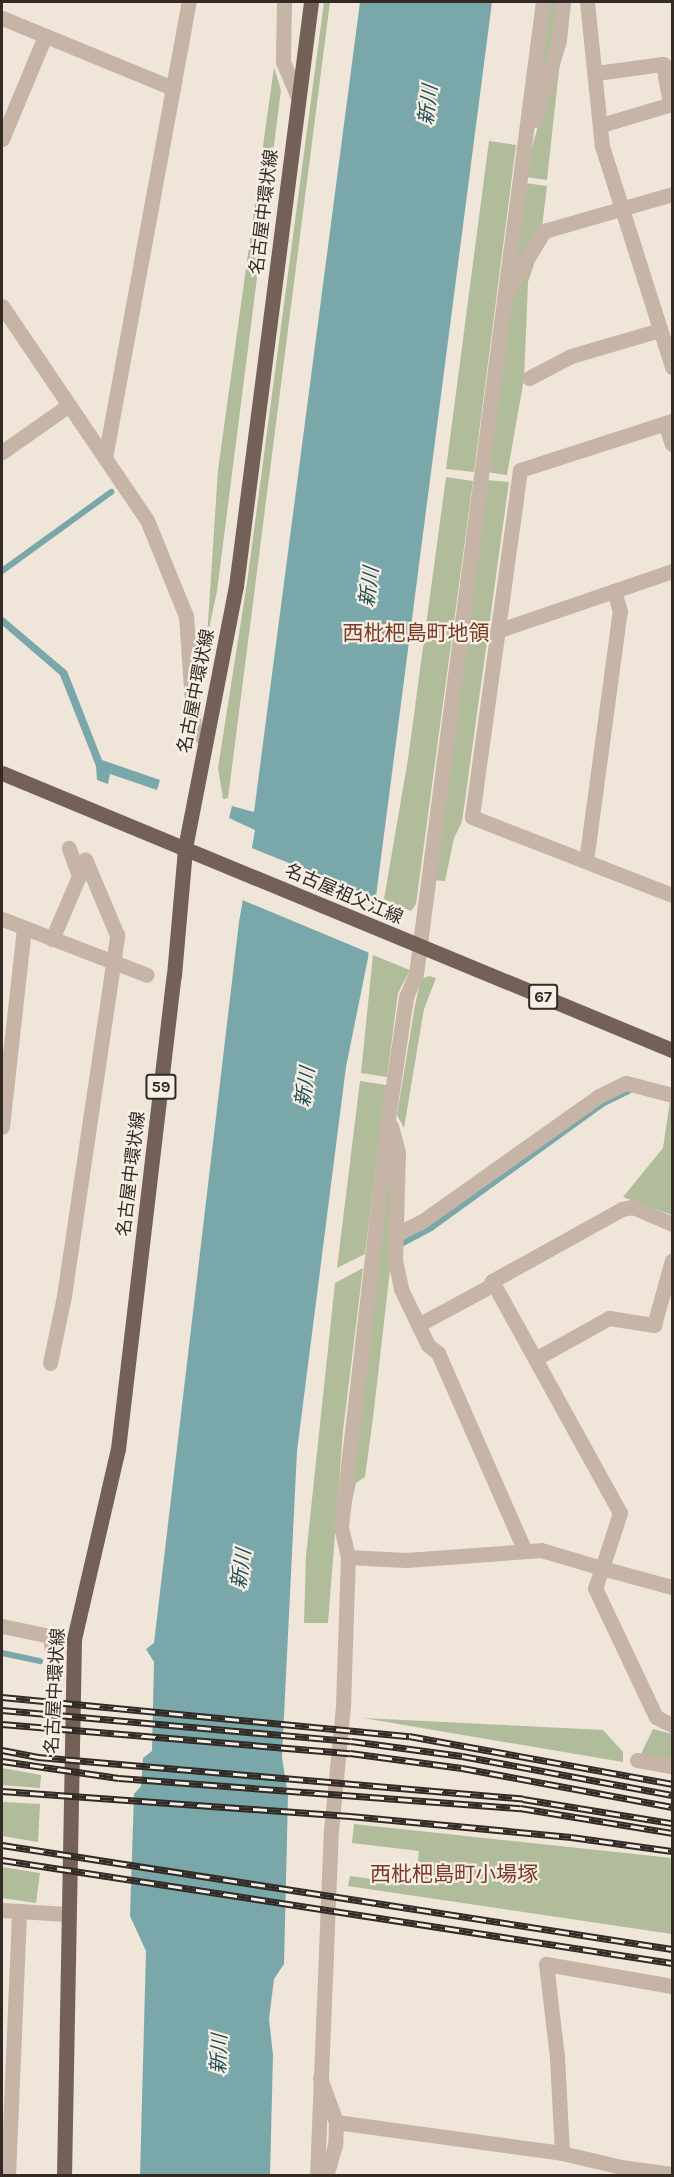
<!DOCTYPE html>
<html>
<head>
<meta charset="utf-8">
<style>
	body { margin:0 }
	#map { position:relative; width:674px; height:2177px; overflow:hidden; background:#efe5d9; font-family:Karla,"Noto Sans JP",sans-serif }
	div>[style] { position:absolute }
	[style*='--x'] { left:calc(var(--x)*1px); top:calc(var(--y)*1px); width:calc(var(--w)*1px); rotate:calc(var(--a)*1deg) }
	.green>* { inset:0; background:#b1bc9a }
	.water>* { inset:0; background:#7aa8aa }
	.pier>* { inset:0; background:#efe5d9 }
	.stream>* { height:6px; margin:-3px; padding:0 3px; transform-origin:3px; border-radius:3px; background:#7aa8aa }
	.minor>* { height:15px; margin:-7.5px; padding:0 7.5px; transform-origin:7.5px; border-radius:7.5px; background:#c6b5a6 }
	.major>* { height:15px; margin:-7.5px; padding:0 7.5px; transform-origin:7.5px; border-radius:7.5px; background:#736158 }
	.rail>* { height:7px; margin-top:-3.5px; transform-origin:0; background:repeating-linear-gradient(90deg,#f7efe5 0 14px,#332a26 0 28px); box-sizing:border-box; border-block:2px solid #332a26 }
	span { translate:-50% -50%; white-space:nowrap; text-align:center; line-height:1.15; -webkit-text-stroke:4.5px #f7efe5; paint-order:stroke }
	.shield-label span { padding:2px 4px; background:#f7efe5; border:2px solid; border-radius:4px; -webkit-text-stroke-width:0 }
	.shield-label { font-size:16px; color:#332a26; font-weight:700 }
	.street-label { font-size:18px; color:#332a26 }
	.water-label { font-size:20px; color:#1f4d51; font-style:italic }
	.quarter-label { font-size:21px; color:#7b3a26 }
	.frame { position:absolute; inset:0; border:3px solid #332a26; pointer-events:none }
</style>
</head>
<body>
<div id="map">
	<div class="green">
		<i style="clip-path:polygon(324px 2px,330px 2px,228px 798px,223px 799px,218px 768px,247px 583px)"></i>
		<i style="clip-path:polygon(549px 2px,559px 2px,555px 40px,535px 108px)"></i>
		<i style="clip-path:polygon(562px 42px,547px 180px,526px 177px,527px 165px)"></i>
		<i style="clip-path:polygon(274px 67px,281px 90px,217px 591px,207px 638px,218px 470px)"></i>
		<i style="clip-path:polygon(489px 141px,516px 145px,474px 472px,446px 469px)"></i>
		<i style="clip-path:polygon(525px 183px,547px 186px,542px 227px,513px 276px)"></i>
		<i style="clip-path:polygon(542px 240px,528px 282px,524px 379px,507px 475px,487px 472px,512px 297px)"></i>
		<i style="clip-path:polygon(446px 477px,473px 481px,416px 904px,411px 911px,384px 899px,408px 759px)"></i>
		<i style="clip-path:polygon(486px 480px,509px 482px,462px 822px,454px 838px,445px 881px,433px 880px)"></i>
		<i style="clip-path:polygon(373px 955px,410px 970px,398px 993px,387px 1077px,361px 1073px)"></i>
		<i style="clip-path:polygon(429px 976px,436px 978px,424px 1009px,404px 1128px,397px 1115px,415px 1005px,421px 979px)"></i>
		<i style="clip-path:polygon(360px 1081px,386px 1085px,365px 1254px,337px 1268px)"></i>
		<i style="clip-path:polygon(670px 1101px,672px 1102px,672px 1215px,623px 1197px,663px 1148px)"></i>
		<i style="clip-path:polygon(388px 1162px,393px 1162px,391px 1261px,373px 1418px,365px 1477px,356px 1483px,347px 1523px)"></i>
		<i style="clip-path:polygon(363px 1268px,343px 1431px,328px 1623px,304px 1623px,306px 1556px,335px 1283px)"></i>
		<i style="clip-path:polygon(363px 1718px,603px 1730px,623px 1752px,623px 1762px)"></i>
		<i style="clip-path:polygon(653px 1729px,672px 1734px,672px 1762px,641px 1754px)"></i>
		<i style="clip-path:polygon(2px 1768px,41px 1775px,40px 1788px,2px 1785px)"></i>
		<i style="clip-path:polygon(2px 1802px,40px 1804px,38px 1842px,2px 1836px)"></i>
		<i style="clip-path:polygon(354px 1824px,672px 1858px,672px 1934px,348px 1886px,350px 1876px,415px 1885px,419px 1851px,352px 1843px)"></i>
		<i style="clip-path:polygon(2px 1867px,40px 1873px,36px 1903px,2px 1898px)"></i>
	</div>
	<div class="water">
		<i style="clip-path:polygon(360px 2px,492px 2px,368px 958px,346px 1067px,297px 1451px,282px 1757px,288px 1796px,284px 1964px,274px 1979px,269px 2019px,273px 2055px,270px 2175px,140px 2175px,146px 1951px,130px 1916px,134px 1794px,141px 1786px,143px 1758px,152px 1751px,154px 1662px,146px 1649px,154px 1643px,239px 922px,255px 830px,229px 818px,232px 806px,254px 812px)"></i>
		<i style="clip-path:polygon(2px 616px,67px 671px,102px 760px,160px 780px,157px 790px,110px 774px,108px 784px,97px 780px,96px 766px,60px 675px,2px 625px)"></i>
	</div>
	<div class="pier">
		<i style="clip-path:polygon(249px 847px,379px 899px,372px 954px,240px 899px)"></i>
	</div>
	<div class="stream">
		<i style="--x:2;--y:571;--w:135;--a:-35.9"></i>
		<i style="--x:401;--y:1244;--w:34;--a:-28"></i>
		<i style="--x:431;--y:1228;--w:211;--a:-35.9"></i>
		<i style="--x:602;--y:1104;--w:30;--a:-26"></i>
		<i style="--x:2;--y:1653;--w:39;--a:12"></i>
	</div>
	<div class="minor">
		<i style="--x:284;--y:2;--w:60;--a:91"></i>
		<i style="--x:283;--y:62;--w:39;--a:67"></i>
		<i style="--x:587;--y:2;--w:145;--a:84.1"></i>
		<i style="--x:602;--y:146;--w:232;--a:72.4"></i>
		<i style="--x:2;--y:18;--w:185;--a:22.3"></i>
		<i style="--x:596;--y:73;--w:68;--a:-7.7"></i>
		<i style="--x:663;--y:64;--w:41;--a:80.1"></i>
		<i style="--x:535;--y:120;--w:84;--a:-73.3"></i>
		<i style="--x:559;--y:40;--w:38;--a:-84"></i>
		<i style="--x:601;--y:125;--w:74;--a:-16.5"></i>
		<i style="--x:2;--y:139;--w:112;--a:-67.3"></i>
		<i style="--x:506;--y:294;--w:74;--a:-58.9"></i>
		<i style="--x:544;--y:231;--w:133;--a:-16.1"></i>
		<i style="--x:2;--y:306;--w:258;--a:55.9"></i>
		<i style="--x:147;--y:520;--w:104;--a:67.9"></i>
		<i style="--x:186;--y:616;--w:114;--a:86"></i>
		<i style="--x:194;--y:730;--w:16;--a:40"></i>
		<i style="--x:529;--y:378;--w:47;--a:-27.6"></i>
		<i style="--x:571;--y:356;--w:93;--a:-16.3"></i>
		<i style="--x:672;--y:421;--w:160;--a:162.1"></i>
		<i style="--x:520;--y:470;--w:350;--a:97.9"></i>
		<i style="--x:472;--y:817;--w:215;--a:21.3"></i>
		<i style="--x:665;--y:423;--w:22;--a:72"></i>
		<i style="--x:2;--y:452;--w:82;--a:-35"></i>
		<i style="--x:105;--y:458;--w:464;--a:-79.6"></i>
		<i style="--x:497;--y:631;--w:185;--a:-18.9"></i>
		<i style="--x:586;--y:861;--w:252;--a:-82.3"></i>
		<i style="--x:620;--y:611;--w:21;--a:-107"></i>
		<i style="--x:2;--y:919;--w:155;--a:21.1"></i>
		<i style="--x:52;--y:939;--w:69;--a:-66.8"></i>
		<i style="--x:79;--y:876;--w:30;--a:-110"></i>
		<i style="--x:391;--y:1126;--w:27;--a:75"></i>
		<i style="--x:398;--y:1152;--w:108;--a:91.6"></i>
		<i style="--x:395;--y:1260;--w:30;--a:78"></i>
		<i style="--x:401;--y:1289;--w:62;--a:64.3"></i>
		<i style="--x:428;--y:1345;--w:13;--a:39"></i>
		<i style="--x:438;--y:1353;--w:216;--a:66.3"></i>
		<i style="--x:2;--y:1127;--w:200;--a:-83.7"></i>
		<i style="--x:672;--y:1224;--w:43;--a:-156.4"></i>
		<i style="--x:633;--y:1207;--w:11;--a:170"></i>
		<i style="--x:622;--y:1209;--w:149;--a:151"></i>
		<i style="--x:492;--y:1281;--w:265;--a:61.1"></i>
		<i style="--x:620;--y:1513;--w:58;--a:108.1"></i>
		<i style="--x:602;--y:1568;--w:73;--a:15.2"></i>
		<i style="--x:396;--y:1234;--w:28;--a:-26"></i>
		<i style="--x:421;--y:1222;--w:218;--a:-35.3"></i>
		<i style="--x:599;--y:1096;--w:30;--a:-26"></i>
		<i style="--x:626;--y:1083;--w:48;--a:14.6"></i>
		<i style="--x:418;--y:1325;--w:86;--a:-28.3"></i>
		<i style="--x:535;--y:1359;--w:85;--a:-29"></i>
		<i style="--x:609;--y:1318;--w:46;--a:8.8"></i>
		<i style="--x:654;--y:1325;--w:67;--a:-74.5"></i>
		<i style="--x:50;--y:1363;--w:68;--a:-78.2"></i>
		<i style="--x:64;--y:1296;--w:365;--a:-81.6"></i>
		<i style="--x:117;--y:935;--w:82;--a:-112.8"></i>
		<i style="--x:348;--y:1557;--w:58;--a:3"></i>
		<i style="--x:406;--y:1560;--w:135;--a:-4.2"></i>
		<i style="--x:541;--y:1550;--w:64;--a:16.4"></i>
		<i style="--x:602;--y:1568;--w:21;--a:109"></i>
		<i style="--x:595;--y:1588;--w:143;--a:64.7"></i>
		<i style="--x:656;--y:1717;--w:18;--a:27"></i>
		<i style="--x:2;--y:1626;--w:49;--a:11.8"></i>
		<i style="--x:50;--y:1636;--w:15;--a:82"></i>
		<i style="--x:637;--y:1760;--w:36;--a:10"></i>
		<i style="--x:2;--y:1910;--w:65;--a:3.5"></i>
		<i style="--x:320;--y:2078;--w:47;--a:70"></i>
		<i style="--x:336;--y:2122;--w:23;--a:92"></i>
		<i style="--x:335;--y:2145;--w:32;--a:106"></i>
		<i style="--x:336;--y:2122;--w:228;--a:7.8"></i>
		<i style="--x:562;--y:2153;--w:61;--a:13.3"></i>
		<i style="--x:621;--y:2167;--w:51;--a:7.8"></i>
		<i style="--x:562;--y:2153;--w:96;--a:-93"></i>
		<i style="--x:557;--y:2057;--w:94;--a:-96.7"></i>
		<i style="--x:546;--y:1964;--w:128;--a:9.9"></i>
		<i style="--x:8;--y:2176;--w:264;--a:-87.6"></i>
		<i style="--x:317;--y:2176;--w:345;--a:-87.7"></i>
		<i style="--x:331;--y:1831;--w:126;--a:-84.5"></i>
		<i style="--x:343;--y:1706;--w:149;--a:-88.1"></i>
		<i style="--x:348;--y:1557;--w:32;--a:-103"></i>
		<i style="--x:341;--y:1526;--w:411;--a:-83.4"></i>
		<i style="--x:388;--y:1118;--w:122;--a:-81.5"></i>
		<i style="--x:406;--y:997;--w:25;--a:-67"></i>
		<i style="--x:416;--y:974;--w:980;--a:-82.56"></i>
	</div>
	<div class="major">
		<i style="--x:2;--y:773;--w:725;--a:22.46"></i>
		<i style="--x:64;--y:2176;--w:537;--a:-88.93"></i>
		<i style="--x:74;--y:1639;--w:195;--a:-77"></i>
		<i style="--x:118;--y:1449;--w:477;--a:-83.3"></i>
		<i style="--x:174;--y:975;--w:127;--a:-85"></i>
		<i style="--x:185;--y:848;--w:267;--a:-79"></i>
		<i style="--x:236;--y:586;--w:589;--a:-82.68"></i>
	</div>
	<div class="rail">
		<i style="--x:2;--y:1697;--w:409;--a:5.5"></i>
		<i style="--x:409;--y:1736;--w:267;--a:10.3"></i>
		<i style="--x:2;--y:1710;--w:350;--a:5.1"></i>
		<i style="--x:351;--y:1741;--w:112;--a:7.7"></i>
		<i style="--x:462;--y:1756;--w:214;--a:10.5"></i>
		<i style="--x:2;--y:1724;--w:349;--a:4.8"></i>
		<i style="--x:350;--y:1753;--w:113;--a:7.6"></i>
		<i style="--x:462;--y:1768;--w:214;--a:10.5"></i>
		<i style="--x:2;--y:1750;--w:37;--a:11"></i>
		<i style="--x:38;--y:1757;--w:487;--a:4.9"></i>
		<i style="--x:523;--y:1799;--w:151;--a:9.2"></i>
		<i style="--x:2;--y:1761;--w:118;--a:8.3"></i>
		<i style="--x:119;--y:1778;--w:402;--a:4.3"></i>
		<i style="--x:520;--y:1808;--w:154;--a:9.3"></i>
		<i style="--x:2;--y:1791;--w:349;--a:4.1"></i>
		<i style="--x:350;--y:1816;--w:222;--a:5.4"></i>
		<i style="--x:571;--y:1837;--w:102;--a:7.9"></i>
		<i style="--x:2;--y:1845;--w:678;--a:8.82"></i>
		<i style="--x:2;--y:1860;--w:678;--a:8.74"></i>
	</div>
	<div class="shield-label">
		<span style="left:543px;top:997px">67</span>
		<span style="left:161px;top:1087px">59</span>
	</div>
	<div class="street-label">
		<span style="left:264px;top:212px;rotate:-83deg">名古屋中環状線</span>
		<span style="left:196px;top:691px;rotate:-79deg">名古屋中環状線</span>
		<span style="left:344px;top:894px;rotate:23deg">名古屋祖父江線</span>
		<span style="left:131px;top:1174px;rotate:-83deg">名古屋中環状線</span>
		<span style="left:55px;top:1691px;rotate:-87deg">名古屋中環状線</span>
	</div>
	<div class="water-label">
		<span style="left:428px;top:105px;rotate:-83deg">新川</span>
		<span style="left:369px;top:587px;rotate:-83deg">新川</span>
		<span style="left:305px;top:1087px;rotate:-82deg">新川</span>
		<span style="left:241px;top:1569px;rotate:-82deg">新川</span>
		<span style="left:219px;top:2054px;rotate:-88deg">新川</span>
	</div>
	<div class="quarter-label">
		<span style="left:416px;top:633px">西枇杷島町地領</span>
		<span style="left:454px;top:1874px">西枇杷島町小場塚</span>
	</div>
	<div class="frame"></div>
</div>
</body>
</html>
